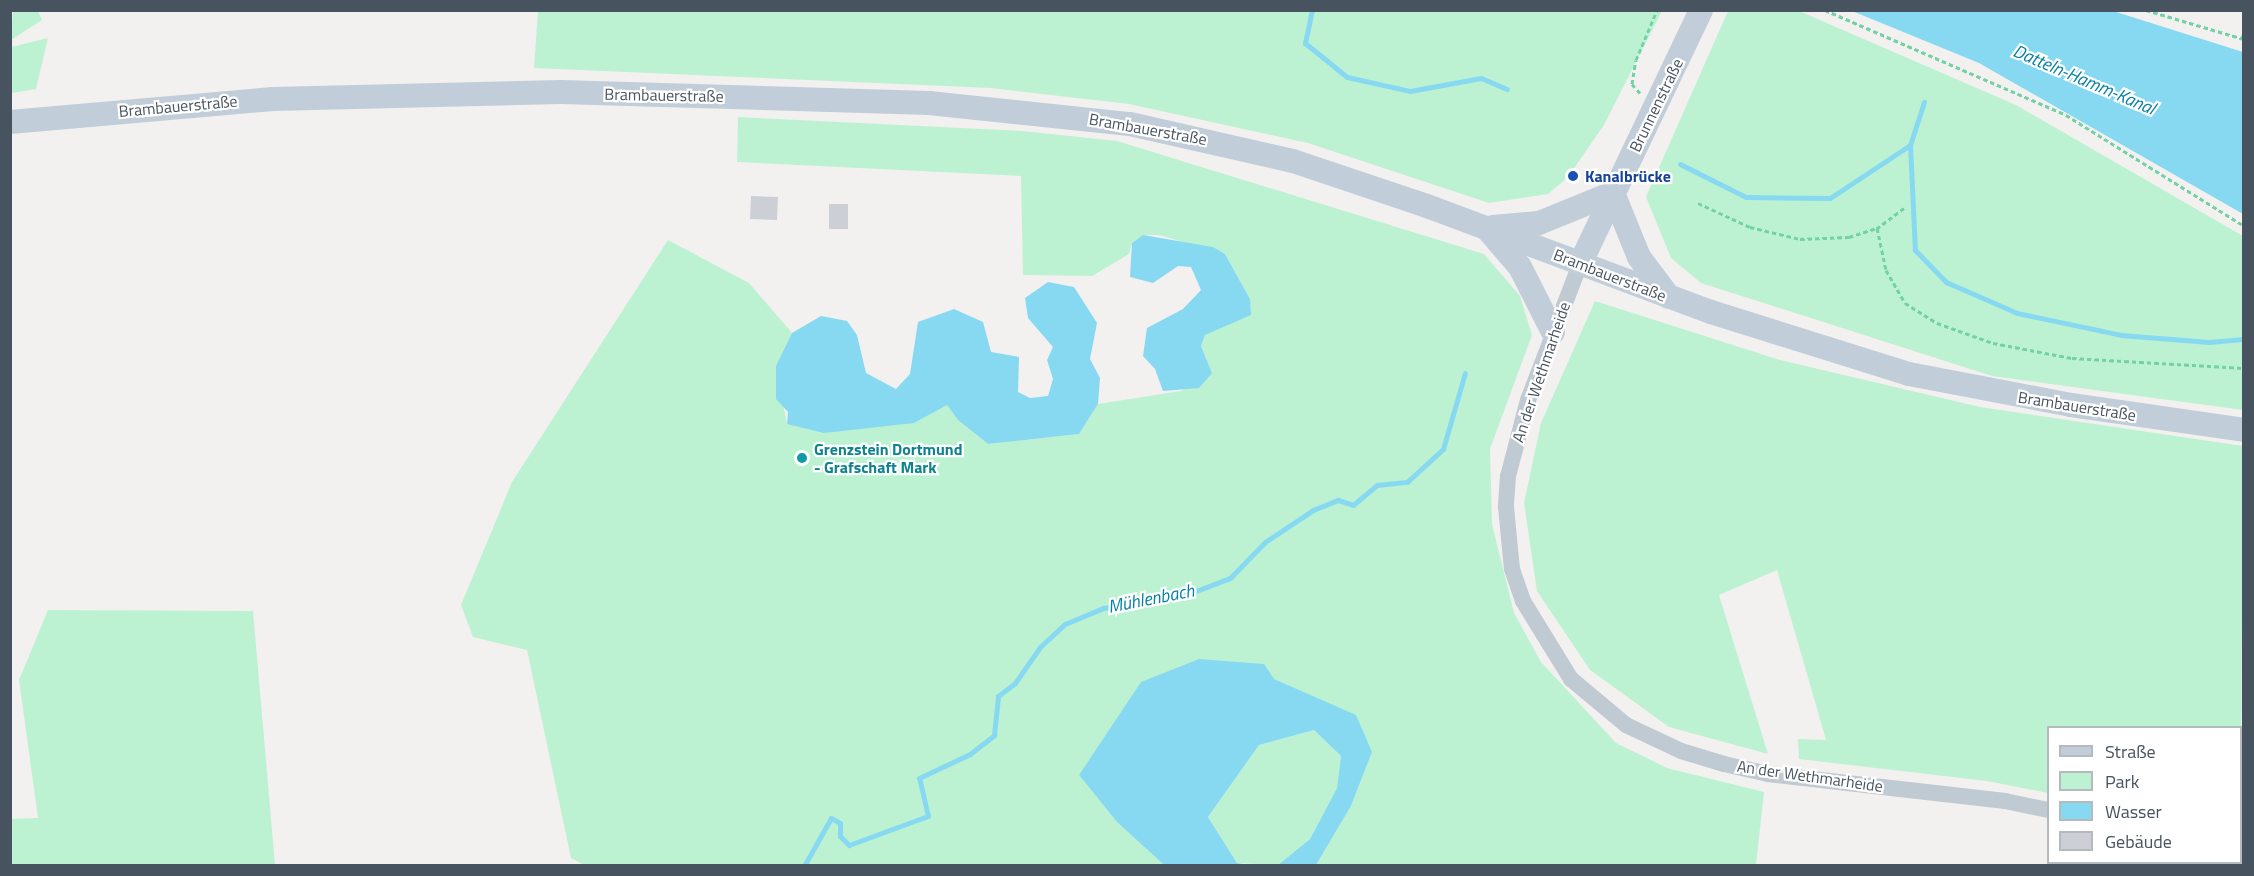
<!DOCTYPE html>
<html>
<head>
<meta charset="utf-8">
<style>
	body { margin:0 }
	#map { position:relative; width:2254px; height:876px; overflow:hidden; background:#f3f0f0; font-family:"Titillium Web",sans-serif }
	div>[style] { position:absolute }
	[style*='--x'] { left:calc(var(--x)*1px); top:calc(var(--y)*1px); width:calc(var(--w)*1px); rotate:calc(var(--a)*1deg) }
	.green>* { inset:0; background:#bcf2d2 }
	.water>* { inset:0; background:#87d9f2 }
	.stream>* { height:5px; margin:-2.5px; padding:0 2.5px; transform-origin:2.5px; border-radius:2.5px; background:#87d9f2 }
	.building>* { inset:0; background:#cccfd5 }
	.path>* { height:3px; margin-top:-1.5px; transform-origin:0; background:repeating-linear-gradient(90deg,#72d2a5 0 4.5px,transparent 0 7.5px) }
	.street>* { height:16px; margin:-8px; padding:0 8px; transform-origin:8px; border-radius:8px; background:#c0cad3 }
	.secondary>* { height:24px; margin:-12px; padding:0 12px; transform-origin:12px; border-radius:12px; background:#c2cdda }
	.dots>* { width:16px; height:16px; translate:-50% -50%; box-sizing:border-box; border:3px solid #fff; border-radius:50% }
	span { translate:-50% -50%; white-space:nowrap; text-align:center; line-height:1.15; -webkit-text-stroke:4.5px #fff; paint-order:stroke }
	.street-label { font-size:16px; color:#47535f }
	.transit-label { font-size:16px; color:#164399; font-weight:700 }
	.left { translate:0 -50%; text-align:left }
	.culture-label { font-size:16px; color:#0d838f; font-weight:700 }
	.water-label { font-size:18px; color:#0580a5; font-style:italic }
	.frame { position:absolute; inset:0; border:12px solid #47535f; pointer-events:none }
	.legend { position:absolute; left:2047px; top:726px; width:195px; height:138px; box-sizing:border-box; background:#fff; border:2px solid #b5babf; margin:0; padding:8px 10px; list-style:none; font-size:18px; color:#47535f }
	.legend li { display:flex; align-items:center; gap:12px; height:30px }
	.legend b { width:30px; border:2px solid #b5babf }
</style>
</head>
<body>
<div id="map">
	<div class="green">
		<i style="clip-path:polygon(13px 11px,38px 11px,42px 20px,11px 40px)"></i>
		<i style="clip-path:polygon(538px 11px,538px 10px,1662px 11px,1604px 125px,1568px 177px,1548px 194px,1489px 203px,1308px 143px,1129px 104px,991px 88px,534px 68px)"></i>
		<i style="clip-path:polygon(1728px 11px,1799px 11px,2016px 105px,2243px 236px,2243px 410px,1992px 376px,1701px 283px,1671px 258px,1646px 197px)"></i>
		<i style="clip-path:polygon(48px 38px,36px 89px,11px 93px,11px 47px)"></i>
		<i style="clip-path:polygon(738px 117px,1022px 131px,1117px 141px,1484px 254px,1520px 296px,1532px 335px,1490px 449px,1492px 524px,1514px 613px,1541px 662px,1616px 743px,1667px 768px,1764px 792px,1756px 865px,1316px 865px,1351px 806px,1372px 752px,1306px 694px,1274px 679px,1141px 683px,1079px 775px,1117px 822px,1164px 865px,584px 865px,571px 858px,527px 650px,473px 637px,461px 605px,512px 482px,668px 240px,749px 283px,792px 333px,776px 367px,787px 424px,914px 423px,947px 404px,958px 420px,988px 444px,1079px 434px,1098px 404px,1181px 391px,1212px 373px,1201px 346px,1205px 335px,1250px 299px,1225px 254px,1159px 235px,1143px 235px,1132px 243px,1129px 254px,1092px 276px,1023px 275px,1021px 176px,737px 162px)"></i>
		<i style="clip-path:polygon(1595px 301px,1780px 360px,1980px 407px,2243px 446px,2241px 785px,2240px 728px,2048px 728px,2048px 793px,1987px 781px,1799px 759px,1798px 739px,1826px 740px,1777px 570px,1719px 595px,1768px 754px,1669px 727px,1590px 670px,1537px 591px,1524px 503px,1541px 423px)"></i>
		<i style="clip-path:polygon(48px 610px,253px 611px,275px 865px,11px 865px,11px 819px,38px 818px,19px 680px)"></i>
		<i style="clip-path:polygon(1314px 730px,1341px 756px,1337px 788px,1310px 839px,1278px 865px,1237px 863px,1208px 817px,1259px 745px)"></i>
	</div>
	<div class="water">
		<i style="clip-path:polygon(1852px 11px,2113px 11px,2243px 52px,2243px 214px,1979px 63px)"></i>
		<i style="clip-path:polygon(1143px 235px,1213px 247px,1225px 254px,1250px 299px,1251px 315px,1205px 335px,1201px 346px,1212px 373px,1199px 388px,1163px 391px,1155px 369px,1143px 356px,1147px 328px,1183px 309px,1201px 290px,1191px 267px,1178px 266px,1153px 283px,1130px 277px,1132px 243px)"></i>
		<i style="clip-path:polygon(1048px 282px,1074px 287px,1097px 323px,1090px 359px,1100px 378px,1098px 404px,1079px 434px,988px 444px,958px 420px,947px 405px,914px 423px,824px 433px,787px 424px,788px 412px,776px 399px,776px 366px,792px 333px,821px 316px,847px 321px,857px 335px,866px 373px,896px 389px,910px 374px,918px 322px,954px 309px,983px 322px,991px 352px,1019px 357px,1018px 392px,1030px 398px,1048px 396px,1053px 379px,1047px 360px,1053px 347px,1028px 318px,1025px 298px)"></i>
		<i style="clip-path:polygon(1199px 659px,1264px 664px,1274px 679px,1356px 715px,1372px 752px,1351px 806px,1316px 865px,1278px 865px,1310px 839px,1337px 788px,1341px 756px,1314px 730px,1259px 745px,1208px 817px,1237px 863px,1248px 865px,1164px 865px,1117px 822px,1079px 775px,1141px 682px)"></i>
	</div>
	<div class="stream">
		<i style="--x:1312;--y:10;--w:34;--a:102"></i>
		<i style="--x:1305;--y:43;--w:54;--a:39"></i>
		<i style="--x:1347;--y:77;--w:65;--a:12.5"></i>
		<i style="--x:1410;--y:91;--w:72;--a:-10.4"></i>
		<i style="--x:1481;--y:78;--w:28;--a:23"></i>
		<i style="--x:1924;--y:102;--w:45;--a:108"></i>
		<i style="--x:1910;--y:145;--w:105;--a:87.3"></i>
		<i style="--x:1915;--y:250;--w:45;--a:45.9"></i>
		<i style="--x:1946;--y:282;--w:77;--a:23.6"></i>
		<i style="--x:2017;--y:313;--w:106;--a:11.9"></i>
		<i style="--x:2121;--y:335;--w:88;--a:4.5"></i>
		<i style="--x:2209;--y:342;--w:33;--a:-5"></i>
		<i style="--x:1680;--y:164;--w:74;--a:26.6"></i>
		<i style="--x:1746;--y:197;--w:84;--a:0.7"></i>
		<i style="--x:1830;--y:198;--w:96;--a:-33.5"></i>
		<i style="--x:752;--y:866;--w:27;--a:0"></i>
		<i style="--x:804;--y:866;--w:55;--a:-60.6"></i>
		<i style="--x:831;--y:818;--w:10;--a:29"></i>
		<i style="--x:840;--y:823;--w:13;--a:90"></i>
		<i style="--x:840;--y:836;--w:13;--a:45"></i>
		<i style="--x:849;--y:845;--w:84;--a:-20.2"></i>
		<i style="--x:928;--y:816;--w:39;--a:-103"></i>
		<i style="--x:919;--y:778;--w:56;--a:-25.2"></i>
		<i style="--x:970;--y:754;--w:31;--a:-38"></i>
		<i style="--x:994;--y:735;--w:39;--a:-84"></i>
		<i style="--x:998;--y:696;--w:21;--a:-37"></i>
		<i style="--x:1015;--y:683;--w:44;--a:-55.2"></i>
		<i style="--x:1040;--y:647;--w:34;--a:-43"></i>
		<i style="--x:1065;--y:624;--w:41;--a:-22.8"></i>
		<i style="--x:1103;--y:608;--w:81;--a:-8.5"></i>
		<i style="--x:1183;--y:596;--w:50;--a:-21"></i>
		<i style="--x:1230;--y:578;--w:50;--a:-45.8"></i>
		<i style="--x:1265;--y:542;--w:58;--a:-33.7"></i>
		<i style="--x:1313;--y:510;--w:27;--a:-22"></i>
		<i style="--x:1338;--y:500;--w:16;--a:18"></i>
		<i style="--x:1353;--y:505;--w:31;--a:-40"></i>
		<i style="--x:1377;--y:485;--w:30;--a:-6"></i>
		<i style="--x:1407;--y:482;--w:49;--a:-42.5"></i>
		<i style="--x:1443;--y:449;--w:79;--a:-73.9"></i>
	</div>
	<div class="building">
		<i style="clip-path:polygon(751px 196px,778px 197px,777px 220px,750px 219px)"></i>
		<i style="clip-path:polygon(829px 204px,848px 204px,848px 229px,829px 229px)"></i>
	</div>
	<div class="path">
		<i style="--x:1825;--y:10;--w:263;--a:23.5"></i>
		<i style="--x:2066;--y:115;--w:210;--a:31.9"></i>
		<i style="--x:2146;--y:10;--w:102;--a:16.5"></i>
		<i style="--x:2242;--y:39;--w:8;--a:-76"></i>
		<i style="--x:1640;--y:93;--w:12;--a:-132"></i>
		<i style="--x:1632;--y:84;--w:24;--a:-81"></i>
		<i style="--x:1636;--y:60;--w:54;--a:-67.2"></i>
		<i style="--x:1698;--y:203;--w:57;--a:24.8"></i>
		<i style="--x:1750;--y:227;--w:51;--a:13.5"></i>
		<i style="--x:1800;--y:239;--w:49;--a:-2.3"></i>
		<i style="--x:1849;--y:237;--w:29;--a:-18"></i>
		<i style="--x:1904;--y:208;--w:34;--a:143"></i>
		<i style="--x:1877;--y:228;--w:43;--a:77.9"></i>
		<i style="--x:1886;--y:270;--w:38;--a:60"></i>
		<i style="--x:1905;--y:303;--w:38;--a:32"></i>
		<i style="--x:1937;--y:323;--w:59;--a:19.7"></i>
		<i style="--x:1993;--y:343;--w:80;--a:10.8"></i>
		<i style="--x:2072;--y:358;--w:172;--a:3.3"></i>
	</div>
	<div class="street">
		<i style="--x:1580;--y:264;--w:146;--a:110.9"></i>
		<i style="--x:1528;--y:400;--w:79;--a:104.7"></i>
		<i style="--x:1508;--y:476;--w:31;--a:94"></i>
		<i style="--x:1506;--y:507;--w:62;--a:84.5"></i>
		<i style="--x:1512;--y:569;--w:34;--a:71"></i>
		<i style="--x:1523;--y:601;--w:92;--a:58.4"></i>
		<i style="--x:1571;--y:679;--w:72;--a:39.9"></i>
		<i style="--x:1626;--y:725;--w:61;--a:25.3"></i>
		<i style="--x:1681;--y:751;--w:45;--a:16.8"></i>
		<i style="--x:1724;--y:764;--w:45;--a:12.8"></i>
		<i style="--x:1768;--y:774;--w:239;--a:6.5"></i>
		<i style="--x:2005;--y:801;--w:44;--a:11.8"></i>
		<i style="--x:2240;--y:833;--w:4;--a:-14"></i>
		<i style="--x:2138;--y:862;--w:5;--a:53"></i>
		<i style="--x:2188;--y:866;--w:6;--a:-45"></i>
	</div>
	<div class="secondary">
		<i style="--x:10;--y:122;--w:264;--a:-5"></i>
		<i style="--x:273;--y:99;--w:288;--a:-1.4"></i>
		<i style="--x:561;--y:92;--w:368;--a:1.7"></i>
		<i style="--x:929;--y:103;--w:202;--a:6"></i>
		<i style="--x:1130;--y:124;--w:167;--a:12.8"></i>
		<i style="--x:1293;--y:161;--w:141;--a:18.6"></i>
		<i style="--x:1427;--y:206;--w:303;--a:20.5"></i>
		<i style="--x:1711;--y:312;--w:207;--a:17.4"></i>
		<i style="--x:1909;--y:374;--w:165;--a:10.8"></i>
		<i style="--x:2071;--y:405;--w:175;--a:8.2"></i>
		<i style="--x:1613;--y:193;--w:69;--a:67.9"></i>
		<i style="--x:1639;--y:257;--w:50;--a:53.1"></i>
		<i style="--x:1493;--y:227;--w:46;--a:-5"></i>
		<i style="--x:1539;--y:223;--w:80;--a:-22.1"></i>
		<i style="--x:1488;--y:230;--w:49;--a:49.1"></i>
		<i style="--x:1520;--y:267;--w:73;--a:63.1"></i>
		<i style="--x:1580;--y:264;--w:281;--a:-64.5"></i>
	</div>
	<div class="dots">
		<i style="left:1573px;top:176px;background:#1a4fb4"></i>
		<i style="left:802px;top:458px;background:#0f9aa8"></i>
	</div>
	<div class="street-label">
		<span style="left:664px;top:95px;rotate:1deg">Brambauerstraße</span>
		<span style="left:1656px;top:105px;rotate:-64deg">Brunnenstraße</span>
		<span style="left:178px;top:106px;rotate:-5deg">Brambauerstraße</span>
		<span style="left:1148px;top:129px;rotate:10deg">Brambauerstraße</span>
		<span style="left:1610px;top:275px;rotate:21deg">Brambauerstraße</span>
		<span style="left:1541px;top:372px;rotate:-71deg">An der Wethmarheide</span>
		<span style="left:2077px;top:406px;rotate:9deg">Brambauerstraße</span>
		<span style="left:1810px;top:776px;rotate:8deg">An der Wethmarheide</span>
	</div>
	<div class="transit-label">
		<span class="left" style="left:1585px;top:176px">Kanalbrücke</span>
	</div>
	<div class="culture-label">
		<span class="left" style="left:814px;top:458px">Grenzstein Dortmund<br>- Grafschaft Mark</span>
	</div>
	<div class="water-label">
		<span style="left:2084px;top:80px;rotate:23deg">Datteln-Hamm-Kanal</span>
		<span style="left:1151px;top:599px;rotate:-11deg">Mühlenbach</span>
	</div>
	<div class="frame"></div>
	<ul class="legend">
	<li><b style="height:8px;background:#c2cdda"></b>Straße</li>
	<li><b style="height:16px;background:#bcf2d2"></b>Park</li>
	<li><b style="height:16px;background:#87d9f2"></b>Wasser</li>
	<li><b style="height:16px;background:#cccfd5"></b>Gebäude</li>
	</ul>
</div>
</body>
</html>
